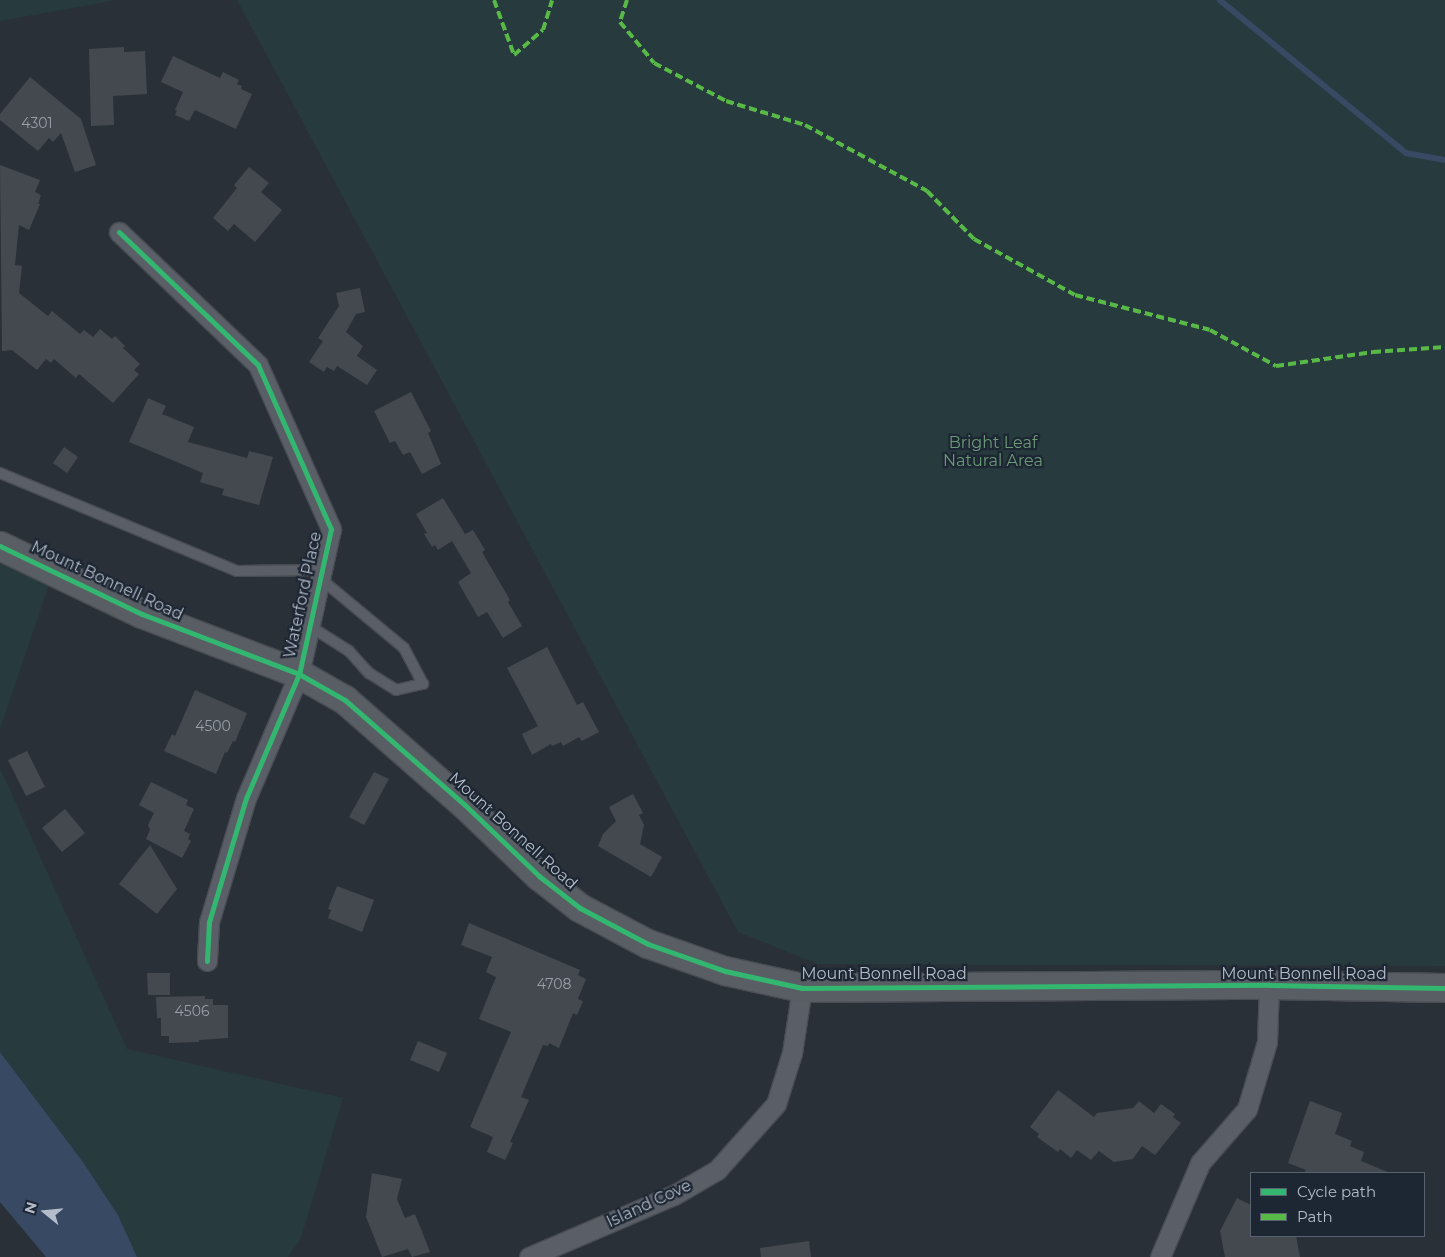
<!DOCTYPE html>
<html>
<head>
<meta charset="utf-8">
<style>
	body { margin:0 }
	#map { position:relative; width:1445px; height:1257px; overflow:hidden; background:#2a3038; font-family:Montserrat,sans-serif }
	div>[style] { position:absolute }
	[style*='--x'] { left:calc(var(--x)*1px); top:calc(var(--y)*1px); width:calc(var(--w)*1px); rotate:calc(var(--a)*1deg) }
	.green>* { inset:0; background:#273a3e }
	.water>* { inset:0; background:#384963 }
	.stream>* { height:5.5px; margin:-2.75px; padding:0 2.75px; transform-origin:2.75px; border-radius:2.75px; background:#384963 }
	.building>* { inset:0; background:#444950 }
	.roads { filter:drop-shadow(1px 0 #484c53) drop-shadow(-1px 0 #484c53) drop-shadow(0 1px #484c53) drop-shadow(0 -1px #484c53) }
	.lane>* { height:10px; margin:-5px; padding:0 5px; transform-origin:5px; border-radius:5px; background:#5a5e66 }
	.street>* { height:19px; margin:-9.5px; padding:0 9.5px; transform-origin:9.5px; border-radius:9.5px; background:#5a5e66 }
	.secondary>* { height:28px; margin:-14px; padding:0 14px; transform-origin:14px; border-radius:14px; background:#595d64 }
	.quiet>* { height:4px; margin-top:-2px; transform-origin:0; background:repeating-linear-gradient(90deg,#58b947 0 8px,transparent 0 12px) }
	.cycleway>* { height:5px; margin:-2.5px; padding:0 2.5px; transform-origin:2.5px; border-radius:2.5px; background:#33b770 }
	span { translate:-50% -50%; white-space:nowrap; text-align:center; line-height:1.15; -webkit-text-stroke:4.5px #1d2633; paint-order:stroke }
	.number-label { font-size:14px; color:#989fab }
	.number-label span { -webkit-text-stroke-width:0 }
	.park-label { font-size:16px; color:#6b9a76 }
	.street-label { font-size:16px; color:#b4bcc9 }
	.legend { position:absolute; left:1250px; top:1172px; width:175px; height:65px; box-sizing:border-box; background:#1d2633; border:1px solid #59626f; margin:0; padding:6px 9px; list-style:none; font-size:15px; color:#b4bcc9 }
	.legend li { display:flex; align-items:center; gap:10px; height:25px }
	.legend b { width:25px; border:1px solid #59626f }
	.north { position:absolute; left:20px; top:1187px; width:50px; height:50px; -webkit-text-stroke:4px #1d2633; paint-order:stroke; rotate:287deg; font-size:14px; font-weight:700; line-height:20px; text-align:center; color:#b4bcc9 }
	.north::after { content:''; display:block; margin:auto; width:18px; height:22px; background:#b4bcc9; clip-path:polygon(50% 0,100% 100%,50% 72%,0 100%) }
</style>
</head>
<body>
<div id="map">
	<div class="green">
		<i style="clip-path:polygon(0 0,117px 0,0 21px)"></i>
		<i style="clip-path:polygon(237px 0,1445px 0,1445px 966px,818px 964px,738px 932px)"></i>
		<i style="clip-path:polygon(0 563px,50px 582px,0 729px)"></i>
		<i style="clip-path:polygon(0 768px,127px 1049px,343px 1098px,301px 1238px,288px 1257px,137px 1257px,118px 1215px,83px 1162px,0 1052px)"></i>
	</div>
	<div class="water">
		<i style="clip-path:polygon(0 1052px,83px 1162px,118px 1215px,137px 1257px,46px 1257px,0 1202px)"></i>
	</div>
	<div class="stream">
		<i style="--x:1220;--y:0;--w:241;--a:39.4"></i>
		<i style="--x:1406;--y:153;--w:40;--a:10"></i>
	</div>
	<div class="building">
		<i style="clip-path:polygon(124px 47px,124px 52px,145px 51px,147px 94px,113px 96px,114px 125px,91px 126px,89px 49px)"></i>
		<i style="clip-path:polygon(173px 56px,220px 78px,223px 72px,239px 80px,237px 84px,242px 86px,241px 89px,252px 94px,236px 129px,195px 110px,189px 121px,175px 115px,177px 111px,175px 110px,183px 92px,161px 82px)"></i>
		<i style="clip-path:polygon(30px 77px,81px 119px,96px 165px,75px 172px,61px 133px,53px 142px,49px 138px,38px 151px,0 120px,0 114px)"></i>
		<i style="clip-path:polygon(0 165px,40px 180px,35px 192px,41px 195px,38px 204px,40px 204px,29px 230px,19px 225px,15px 265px,22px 266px,19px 293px,48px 316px,52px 311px,80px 334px,84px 330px,93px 337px,100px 329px,112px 339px,115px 336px,125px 346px,123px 348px,140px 364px,134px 370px,139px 374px,113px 403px,79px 374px,76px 378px,54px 359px,51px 363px,46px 359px,37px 370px,12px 350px,2px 351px)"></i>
		<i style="clip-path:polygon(249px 167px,269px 183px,261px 192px,282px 210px,255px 242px,234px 224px,228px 231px,213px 218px,237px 188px,234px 185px)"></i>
		<i style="clip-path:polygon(360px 288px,365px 312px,356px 314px,346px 332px,363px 346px,357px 356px,377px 370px,367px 385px,337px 366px,334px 371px,327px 367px,324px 372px,309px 362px,323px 341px,318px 338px,339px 306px,336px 293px)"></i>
		<i style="clip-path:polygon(411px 392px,431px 431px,428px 433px,441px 464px,422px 474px,410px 452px,403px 455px,395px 441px,390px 443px,374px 411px)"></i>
		<i style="clip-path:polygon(148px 398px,166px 406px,162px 414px,194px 427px,188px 442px,247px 458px,249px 451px,273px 457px,259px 505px,222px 495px,224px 489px,200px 482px,203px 473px,129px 442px)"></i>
		<i style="clip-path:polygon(64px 447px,78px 457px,67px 473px,53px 463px)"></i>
		<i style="clip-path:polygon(443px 498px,465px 534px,473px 530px,485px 550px,482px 552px,510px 600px,508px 602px,522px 626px,503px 638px,487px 612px,478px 617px,458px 582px,471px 573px,452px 541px,438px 550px,435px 545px,432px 547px,424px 534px,427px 533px,416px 514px)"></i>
		<i style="clip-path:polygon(547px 647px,577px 705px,583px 702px,599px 732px,582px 741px,579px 737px,563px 746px,561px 742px,552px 746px,551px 744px,532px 755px,522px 734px,538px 726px,507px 668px)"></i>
		<i style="clip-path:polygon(195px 690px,247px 713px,235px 742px,233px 741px,227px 753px,225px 752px,216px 774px,164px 751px,172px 734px,175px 736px)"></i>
		<i style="clip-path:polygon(27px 751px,45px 787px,26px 796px,8px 760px)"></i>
		<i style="clip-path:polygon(374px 772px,389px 779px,364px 825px,349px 817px)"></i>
		<i style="clip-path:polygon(151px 782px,188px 800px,186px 805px,194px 809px,184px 831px,190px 834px,188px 839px,191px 841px,182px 858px,146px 839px,150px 830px,148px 825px,154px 813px,139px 805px)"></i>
		<i style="clip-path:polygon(633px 794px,643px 813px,639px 815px,644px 825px,640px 844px,662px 857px,651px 877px,598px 846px,603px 834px,616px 821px,609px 807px)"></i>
		<i style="clip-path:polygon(65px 809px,85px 833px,62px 852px,42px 828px)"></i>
		<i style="clip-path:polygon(150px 845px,177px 889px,157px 914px,119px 884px)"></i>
		<i style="clip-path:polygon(337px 886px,374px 900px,362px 932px,328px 918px,331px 910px,328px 909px)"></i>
		<i style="clip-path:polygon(469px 923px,580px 970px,578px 975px,586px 979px,578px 999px,583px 1001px,577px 1015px,573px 1013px,559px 1048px,549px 1043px,548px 1046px,543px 1045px,521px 1097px,529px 1100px,510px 1142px,513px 1143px,505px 1160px,487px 1152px,493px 1137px,470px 1127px,511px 1032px,479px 1019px,496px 977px,486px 972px,492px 957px,461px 945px)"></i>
		<i style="clip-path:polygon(147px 973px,170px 973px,170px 995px,148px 995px)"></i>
		<i style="clip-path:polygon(205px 996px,205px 999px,213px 999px,213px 1005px,228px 1005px,228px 1038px,199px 1040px,199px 1042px,169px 1043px,169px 1036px,161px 1036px,161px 1018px,157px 1018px,156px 997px)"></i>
		<i style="clip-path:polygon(418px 1041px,447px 1053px,439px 1072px,410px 1060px)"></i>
		<i style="clip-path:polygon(1058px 1090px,1094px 1117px,1097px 1113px,1133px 1108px,1139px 1101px,1154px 1113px,1161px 1104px,1175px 1114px,1173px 1117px,1181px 1123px,1155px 1155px,1142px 1146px,1133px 1159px,1114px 1162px,1099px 1151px,1091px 1160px,1077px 1150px,1071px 1158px,1060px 1149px,1058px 1152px,1037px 1137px,1039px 1134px,1030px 1127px)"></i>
		<i style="clip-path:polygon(1310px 1101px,1342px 1113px,1335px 1134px,1352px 1141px,1350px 1146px,1364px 1152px,1361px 1161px,1390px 1173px,1304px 1173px,1306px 1170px,1288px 1163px)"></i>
		<i style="clip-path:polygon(372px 1173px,402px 1179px,397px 1199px,405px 1218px,415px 1214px,430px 1252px,412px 1257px,408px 1249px,382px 1257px,366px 1217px)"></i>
		<i style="clip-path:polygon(1237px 1198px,1251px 1205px,1251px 1236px,1296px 1236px,1300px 1257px,1225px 1257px,1220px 1231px)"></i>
		<i style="clip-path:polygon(809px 1241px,811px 1257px,761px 1257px,760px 1248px)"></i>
	</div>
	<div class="roads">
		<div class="lane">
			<i style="--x:0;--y:473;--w:256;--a:22.5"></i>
			<i style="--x:237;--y:571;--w:85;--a:-0.7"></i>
			<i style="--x:311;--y:627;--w:45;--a:32.3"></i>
			<i style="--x:349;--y:651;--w:30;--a:48"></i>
			<i style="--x:369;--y:673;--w:32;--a:32"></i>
			<i style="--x:396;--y:690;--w:28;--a:-13"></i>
			<i style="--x:423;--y:684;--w:41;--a:-117.8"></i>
			<i style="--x:404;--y:648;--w:108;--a:-140.3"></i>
		</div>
		<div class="street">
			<i style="--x:119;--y:232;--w:192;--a:43.7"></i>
			<i style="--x:258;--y:365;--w:180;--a:66"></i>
			<i style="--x:331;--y:529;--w:148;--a:102.4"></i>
			<i style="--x:299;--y:674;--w:135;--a:113.1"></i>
			<i style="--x:246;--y:798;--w:129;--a:106.6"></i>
			<i style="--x:209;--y:922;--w:39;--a:93"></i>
			<i style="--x:529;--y:1257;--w:158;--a:-23.2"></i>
			<i style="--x:674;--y:1195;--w:50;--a:-30.2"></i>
			<i style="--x:717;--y:1170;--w:89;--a:-48.2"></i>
			<i style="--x:776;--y:1104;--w:53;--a:-72.6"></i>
			<i style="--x:792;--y:1053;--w:66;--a:-81.3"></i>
			<i style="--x:1160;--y:1257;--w:102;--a:-66.9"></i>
			<i style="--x:1200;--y:1163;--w:72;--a:-49"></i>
			<i style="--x:1247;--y:1109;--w:70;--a:-73.4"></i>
			<i style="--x:1267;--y:1042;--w:57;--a:-88"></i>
		</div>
		<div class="secondary">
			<i style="--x:0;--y:546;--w:157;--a:25.6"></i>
			<i style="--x:142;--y:614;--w:168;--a:20.9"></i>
			<i style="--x:299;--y:674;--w:53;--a:29.5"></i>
			<i style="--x:345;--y:700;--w:159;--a:41.2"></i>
			<i style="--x:465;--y:805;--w:103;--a:43.8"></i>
			<i style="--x:539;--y:876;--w:52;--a:38"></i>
			<i style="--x:580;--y:908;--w:77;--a:27.9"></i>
			<i style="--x:648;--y:944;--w:82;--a:19.3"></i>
			<i style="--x:725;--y:971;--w:79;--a:12.4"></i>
			<i style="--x:802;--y:988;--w:467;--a:-0.4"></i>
			<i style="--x:1269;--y:985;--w:176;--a:1"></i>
		</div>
	</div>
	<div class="quiet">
		<i style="--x:494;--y:0;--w:59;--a:70"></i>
		<i style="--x:514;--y:55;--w:38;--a:-41"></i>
		<i style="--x:543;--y:30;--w:31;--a:-73"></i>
		<i style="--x:627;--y:0;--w:23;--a:108"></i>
		<i style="--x:620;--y:22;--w:53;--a:50.3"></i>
		<i style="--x:654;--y:63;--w:81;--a:27.8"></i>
		<i style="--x:726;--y:101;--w:83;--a:16.9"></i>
		<i style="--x:805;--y:125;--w:139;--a:28.4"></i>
		<i style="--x:927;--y:191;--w:67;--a:45.6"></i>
		<i style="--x:974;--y:239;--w:115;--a:29"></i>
		<i style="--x:1075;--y:295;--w:139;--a:14.5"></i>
		<i style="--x:1210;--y:330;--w:75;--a:28.6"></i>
		<i style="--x:1276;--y:366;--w:98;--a:-8.2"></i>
		<i style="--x:1373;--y:352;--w:72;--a:-4"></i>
	</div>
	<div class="cycleway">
		<i style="--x:119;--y:232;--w:192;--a:43.7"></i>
		<i style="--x:258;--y:365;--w:180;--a:66"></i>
		<i style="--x:331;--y:529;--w:148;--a:102.4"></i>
		<i style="--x:299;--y:674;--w:135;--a:113.1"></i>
		<i style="--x:246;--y:798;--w:129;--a:106.6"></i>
		<i style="--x:209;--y:922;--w:39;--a:93"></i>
		<i style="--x:0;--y:546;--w:157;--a:25.6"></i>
		<i style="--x:142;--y:614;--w:168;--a:20.9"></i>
		<i style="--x:299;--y:674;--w:53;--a:29.5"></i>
		<i style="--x:345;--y:700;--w:159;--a:41.2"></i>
		<i style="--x:465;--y:805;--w:103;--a:43.8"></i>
		<i style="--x:539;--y:876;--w:52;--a:38"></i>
		<i style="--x:580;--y:908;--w:77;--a:27.9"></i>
		<i style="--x:648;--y:944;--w:82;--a:19.3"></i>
		<i style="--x:725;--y:971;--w:79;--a:12.4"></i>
		<i style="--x:802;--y:988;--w:467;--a:-0.4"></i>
		<i style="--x:1269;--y:985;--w:176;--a:1"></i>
	</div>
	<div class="number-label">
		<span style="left:37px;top:123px">4301</span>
		<span style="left:213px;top:726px">4500</span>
		<span style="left:554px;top:984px">4708</span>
		<span style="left:192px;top:1011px">4506</span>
	</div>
	<div class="park-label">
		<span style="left:993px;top:452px">Bright Leaf<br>Natural Area</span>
	</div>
	<div class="street-label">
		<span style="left:107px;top:581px;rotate:25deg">Mount Bonnell Road</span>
		<span style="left:303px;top:595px;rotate:-78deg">Waterford Place</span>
		<span style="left:513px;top:831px;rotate:42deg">Mount Bonnell Road</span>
		<span style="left:884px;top:974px">Mount Bonnell Road</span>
		<span style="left:1304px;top:974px">Mount Bonnell Road</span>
		<span style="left:649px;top:1204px;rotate:-25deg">Island Cove</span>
	</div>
	<ul class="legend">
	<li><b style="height:6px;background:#33b770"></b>Cycle path</li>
	<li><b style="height:6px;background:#58b947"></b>Path</li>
	</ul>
	<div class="north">N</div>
</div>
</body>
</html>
